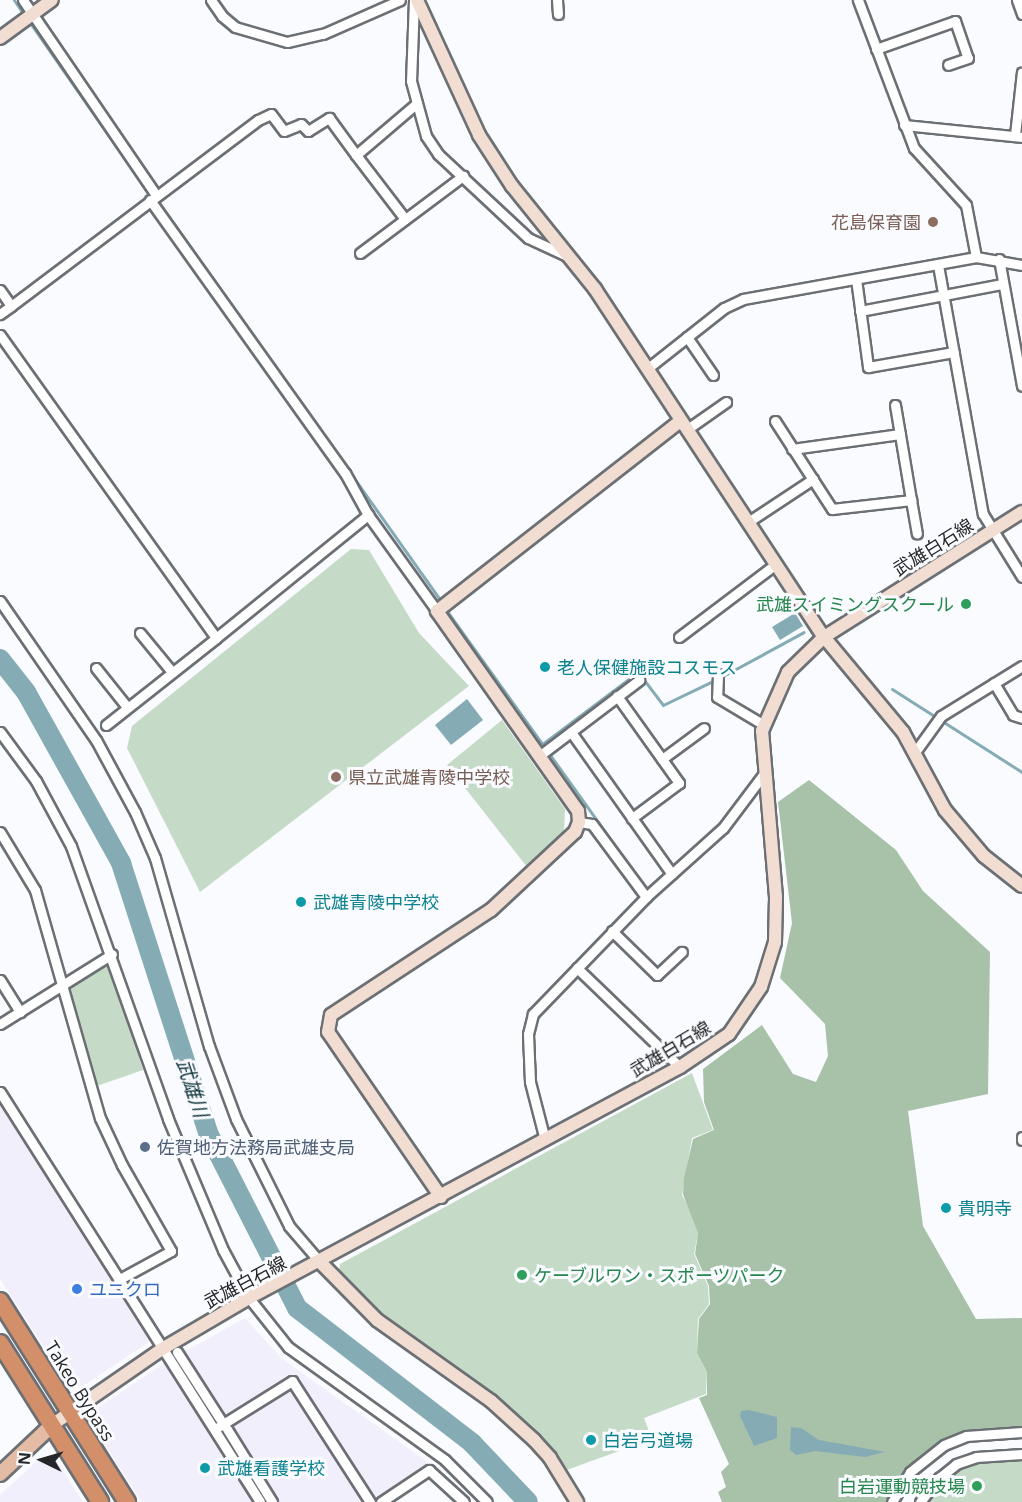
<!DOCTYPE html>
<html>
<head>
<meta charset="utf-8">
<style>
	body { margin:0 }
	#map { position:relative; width:1022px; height:1502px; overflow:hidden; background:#f9fbfe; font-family:"Open Sans","Noto Sans JP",sans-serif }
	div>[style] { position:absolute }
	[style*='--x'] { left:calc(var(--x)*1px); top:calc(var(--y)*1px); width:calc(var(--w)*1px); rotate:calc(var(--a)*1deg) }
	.commercial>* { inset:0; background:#f2effc }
	.green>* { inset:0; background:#c6dbc7 }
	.forest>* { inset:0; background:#a8c2aa }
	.water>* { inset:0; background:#85abb5 }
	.stream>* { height:3px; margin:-1.5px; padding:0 1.5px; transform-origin:1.5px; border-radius:1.5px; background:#85abb5 }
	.river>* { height:20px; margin:-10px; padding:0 10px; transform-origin:10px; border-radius:10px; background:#85abb5 }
	.roads { filter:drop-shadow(2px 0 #6c7074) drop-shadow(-2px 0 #6c7074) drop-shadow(0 2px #6c7074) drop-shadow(0 -2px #6c7074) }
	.street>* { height:9px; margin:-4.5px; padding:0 4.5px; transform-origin:4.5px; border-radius:4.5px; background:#fff }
	.secondary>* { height:12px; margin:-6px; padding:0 6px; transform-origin:6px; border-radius:6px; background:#f2ddd2 }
	.primary>* { height:14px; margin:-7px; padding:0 7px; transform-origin:7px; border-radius:7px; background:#e4bca5 }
	.highway>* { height:16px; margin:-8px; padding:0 8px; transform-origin:8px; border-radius:8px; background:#d28f69 }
	.dots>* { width:16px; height:16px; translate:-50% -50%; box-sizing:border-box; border:3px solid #f9fbfe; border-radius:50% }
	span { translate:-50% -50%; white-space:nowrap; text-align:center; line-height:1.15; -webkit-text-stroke:6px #f9fbfe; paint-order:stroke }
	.education-label { font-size:18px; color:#785e54 }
	.right { translate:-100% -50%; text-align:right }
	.left { translate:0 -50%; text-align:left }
	.street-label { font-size:18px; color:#252628 }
	.leisure-label { font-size:18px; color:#27864d }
	.culture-label { font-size:18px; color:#0d838f }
	.service-label { font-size:18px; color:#4e5e75 }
	.shop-label { font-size:18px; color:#366cbe }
	.water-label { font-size:20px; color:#0f353d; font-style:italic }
	.north { position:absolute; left:12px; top:1430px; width:60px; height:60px; -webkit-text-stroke:4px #f9fbfe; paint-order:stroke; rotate:275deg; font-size:16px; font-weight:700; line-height:24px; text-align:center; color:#252628 }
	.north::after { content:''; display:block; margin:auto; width:21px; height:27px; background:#252628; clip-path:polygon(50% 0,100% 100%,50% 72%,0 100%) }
</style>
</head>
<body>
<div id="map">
	<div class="commercial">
		<i style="clip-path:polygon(0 1102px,150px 1341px,82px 1387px,66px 1381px,0 1279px)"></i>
		<i style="clip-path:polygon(245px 1318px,281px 1358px,429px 1463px,373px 1502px,142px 1502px,95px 1429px,96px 1409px,166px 1362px)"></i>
		<i style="clip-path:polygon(39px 1459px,57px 1461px,83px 1502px,0 1502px,0 1495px)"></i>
	</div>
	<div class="green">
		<i style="clip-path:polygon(351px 549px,369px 550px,419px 633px,469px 686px,200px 892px,127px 748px,132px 726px)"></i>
		<i style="clip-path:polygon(502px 720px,565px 809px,564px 832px,527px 867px,447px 765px)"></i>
		<i style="clip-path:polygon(103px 964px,110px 966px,143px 1070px,94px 1087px,68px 986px)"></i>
		<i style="clip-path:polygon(692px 1073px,713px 1130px,692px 1138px,682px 1195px,694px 1215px,698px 1233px,694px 1254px,708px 1286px,709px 1304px,698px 1319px,697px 1353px,707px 1372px,706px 1394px,644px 1418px,652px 1439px,564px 1471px,464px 1373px,362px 1298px,339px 1272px,340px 1264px)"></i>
		<i style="clip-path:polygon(1022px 1454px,1022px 1502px,920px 1502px,956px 1464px)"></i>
	</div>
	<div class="forest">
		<i style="clip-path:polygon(809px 780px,896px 850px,923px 891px,990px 952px,988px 1094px,908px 1111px,923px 1226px,976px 1319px,1022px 1318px,1022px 1432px,966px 1436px,926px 1457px,892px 1502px,722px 1502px,718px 1492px,726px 1487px,721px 1472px,729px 1464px,699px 1398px,707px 1395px,707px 1372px,697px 1353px,699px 1319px,710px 1304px,709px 1286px,695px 1254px,698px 1233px,683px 1194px,684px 1178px,693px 1139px,714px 1130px,704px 1102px,703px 1069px,762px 1025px,793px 1074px,816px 1082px,828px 1056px,825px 1024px,780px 978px,792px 923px,778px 802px)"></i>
	</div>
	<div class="water">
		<i style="clip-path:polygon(795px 613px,803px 626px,780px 640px,772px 627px)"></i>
		<i style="clip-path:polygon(467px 699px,483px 720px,451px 745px,435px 725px)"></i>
		<i style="clip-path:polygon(749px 1410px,777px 1417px,777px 1438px,754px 1446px,740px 1416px,741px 1411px)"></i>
		<i style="clip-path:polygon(791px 1427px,801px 1428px,819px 1440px,885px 1452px,865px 1457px,815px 1451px,796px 1455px,790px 1450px)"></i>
	</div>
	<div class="stream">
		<i style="--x:14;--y:0;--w:18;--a:56"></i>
		<i style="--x:28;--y:20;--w:215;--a:55.1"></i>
		<i style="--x:157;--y:200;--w:490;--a:54.7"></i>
		<i style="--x:447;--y:611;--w:342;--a:54.4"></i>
		<i style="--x:721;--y:677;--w:94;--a:-28.5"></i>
		<i style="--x:892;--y:689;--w:154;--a:32.6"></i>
		<i style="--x:541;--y:745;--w:121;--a:-37"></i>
		<i style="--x:638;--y:672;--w:41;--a:52.9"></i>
		<i style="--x:663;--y:705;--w:58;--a:-25.7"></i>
	</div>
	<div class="river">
		<i style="--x:0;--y:659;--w:42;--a:51.8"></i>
		<i style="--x:26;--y:692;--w:196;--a:60.9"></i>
		<i style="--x:121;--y:863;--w:286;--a:72.1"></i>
		<i style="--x:209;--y:1135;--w:194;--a:63"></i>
		<i style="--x:297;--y:1308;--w:221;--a:37.6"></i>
		<i style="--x:472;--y:1443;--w:81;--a:46.5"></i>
	</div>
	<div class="roads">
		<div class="street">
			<i style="--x:23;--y:0;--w:236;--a:55.7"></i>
			<i style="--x:211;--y:0;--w:19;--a:55"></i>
			<i style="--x:222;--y:16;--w:17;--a:40"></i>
			<i style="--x:235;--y:27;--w:54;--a:16.1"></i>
			<i style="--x:287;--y:42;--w:37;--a:-13"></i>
			<i style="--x:323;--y:34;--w:84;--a:-23.8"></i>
			<i style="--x:414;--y:0;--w:81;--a:92.1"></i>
			<i style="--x:411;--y:81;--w:57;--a:74.7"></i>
			<i style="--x:426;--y:136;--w:22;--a:56"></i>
			<i style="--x:438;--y:154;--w:123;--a:43"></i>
			<i style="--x:528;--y:238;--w:41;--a:24.7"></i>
			<i style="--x:557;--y:0;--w:14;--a:86"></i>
			<i style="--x:858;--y:0;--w:158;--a:69.3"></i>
			<i style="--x:914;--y:148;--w:77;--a:47.6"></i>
			<i style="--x:966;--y:205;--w:53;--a:79.1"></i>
			<i style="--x:1017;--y:0;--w:15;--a:70"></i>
			<i style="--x:876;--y:49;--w:84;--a:-19.5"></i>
			<i style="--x:955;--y:21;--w:39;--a:71"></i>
			<i style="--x:968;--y:58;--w:21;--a:161"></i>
			<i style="--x:904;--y:125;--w:119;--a:5.8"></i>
			<i style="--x:1015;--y:135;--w:63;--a:-83.7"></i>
			<i style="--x:150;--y:200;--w:335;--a:54.5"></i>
			<i style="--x:345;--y:473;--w:48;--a:61.3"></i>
			<i style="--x:368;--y:515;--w:118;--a:54.3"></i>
			<i style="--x:405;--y:219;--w:81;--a:-127.4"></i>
			<i style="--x:356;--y:155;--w:80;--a:-40.4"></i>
			<i style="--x:360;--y:253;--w:129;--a:-36.8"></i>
			<i style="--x:999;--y:259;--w:129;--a:79.7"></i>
			<i style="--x:938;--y:265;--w:253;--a:79.8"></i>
			<i style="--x:983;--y:514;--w:74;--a:58.2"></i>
			<i style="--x:856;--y:279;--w:89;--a:82.2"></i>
			<i style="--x:868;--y:367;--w:87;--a:-9.9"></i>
			<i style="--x:0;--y:290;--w:19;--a:55"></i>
			<i style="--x:11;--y:306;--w:14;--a:144"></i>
			<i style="--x:11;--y:306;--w:309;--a:-37"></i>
			<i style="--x:258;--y:120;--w:14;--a:-25"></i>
			<i style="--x:271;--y:114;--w:21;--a:53"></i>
			<i style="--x:284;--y:131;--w:18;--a:-22"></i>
			<i style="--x:301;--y:124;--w:10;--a:45"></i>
			<i style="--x:308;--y:131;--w:25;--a:-32"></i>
			<i style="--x:329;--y:118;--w:46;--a:53.9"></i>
			<i style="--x:860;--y:311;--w:145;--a:-10.8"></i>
			<i style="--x:0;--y:335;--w:372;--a:54.5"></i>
			<i style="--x:216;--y:638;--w:196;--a:-39"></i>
			<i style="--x:687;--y:337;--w:46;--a:55.6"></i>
			<i style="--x:648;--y:368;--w:97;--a:-38.3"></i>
			<i style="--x:724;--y:308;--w:21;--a:-25"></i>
			<i style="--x:743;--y:299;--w:237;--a:-10.2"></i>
			<i style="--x:976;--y:257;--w:47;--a:9.9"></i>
			<i style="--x:895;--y:405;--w:96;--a:80.4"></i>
			<i style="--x:775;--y:421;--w:105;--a:57.1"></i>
			<i style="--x:832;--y:509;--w:80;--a:-6.5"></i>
			<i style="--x:911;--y:500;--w:34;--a:80"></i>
			<i style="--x:686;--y:430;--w:49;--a:-35"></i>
			<i style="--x:792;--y:449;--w:109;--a:-7.9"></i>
			<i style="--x:748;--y:522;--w:78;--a:-33.5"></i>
			<i style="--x:0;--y:601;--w:169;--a:55.4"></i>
			<i style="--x:96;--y:740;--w:82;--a:61.6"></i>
			<i style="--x:135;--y:812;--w:50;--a:66.5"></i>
			<i style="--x:155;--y:858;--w:196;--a:74"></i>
			<i style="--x:209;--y:1046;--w:78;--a:69.7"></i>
			<i style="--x:236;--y:1119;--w:119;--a:63.6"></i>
			<i style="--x:289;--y:1226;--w:48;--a:49.3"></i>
			<i style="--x:140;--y:633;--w:50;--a:50.6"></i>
			<i style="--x:679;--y:637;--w:121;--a:-37"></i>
			<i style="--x:96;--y:668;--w:50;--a:51.5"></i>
			<i style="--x:718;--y:674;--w:23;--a:92"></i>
			<i style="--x:717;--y:697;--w:55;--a:30.8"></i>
			<i style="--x:994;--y:683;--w:37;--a:59"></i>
			<i style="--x:1013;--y:715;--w:9;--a:18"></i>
			<i style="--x:617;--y:696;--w:107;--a:54.5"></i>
			<i style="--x:679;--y:783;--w:59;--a:143.3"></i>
			<i style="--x:106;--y:725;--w:140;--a:-38.3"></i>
			<i style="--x:0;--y:732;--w:61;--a:53.7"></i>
			<i style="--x:36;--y:781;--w:74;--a:61.7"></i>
			<i style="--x:71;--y:846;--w:290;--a:70.4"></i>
			<i style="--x:168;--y:1119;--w:142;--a:67.2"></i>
			<i style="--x:223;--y:1250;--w:55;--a:61.6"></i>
			<i style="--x:249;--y:1298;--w:63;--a:51.5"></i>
			<i style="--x:288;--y:1347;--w:193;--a:35.7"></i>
			<i style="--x:445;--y:1460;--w:59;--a:45"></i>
			<i style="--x:571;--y:732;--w:174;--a:54.6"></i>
			<i style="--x:915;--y:752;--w:44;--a:-54.2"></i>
			<i style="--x:941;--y:716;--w:95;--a:-31.7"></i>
			<i style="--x:539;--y:756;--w:126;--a:-37.2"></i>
			<i style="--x:662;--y:759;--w:52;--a:-36.4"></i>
			<i style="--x:579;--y:822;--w:13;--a:9"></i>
			<i style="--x:592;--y:824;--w:91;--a:53.5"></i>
			<i style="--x:0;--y:832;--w:68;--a:58.9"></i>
			<i style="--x:35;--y:890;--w:237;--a:74.1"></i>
			<i style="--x:100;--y:1118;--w:52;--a:64.9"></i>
			<i style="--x:122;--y:1165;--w:99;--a:60.3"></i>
			<i style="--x:171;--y:1251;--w:60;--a:151.3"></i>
			<i style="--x:612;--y:931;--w:63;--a:44.4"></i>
			<i style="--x:657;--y:975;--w:34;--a:-43"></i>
			<i style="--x:577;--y:968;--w:143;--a:43.9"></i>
			<i style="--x:0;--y:980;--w:38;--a:58"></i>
			<i style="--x:0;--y:1024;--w:132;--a:-32"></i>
			<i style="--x:0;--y:1092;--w:485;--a:57.6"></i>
			<i style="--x:1022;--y:1137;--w:3;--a:90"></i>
			<i style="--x:545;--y:1140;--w:60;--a:-104.5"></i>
			<i style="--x:530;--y:1082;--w:48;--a:-92.4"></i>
			<i style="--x:528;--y:1034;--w:21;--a:-76"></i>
			<i style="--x:533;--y:1014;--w:163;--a:-46"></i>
			<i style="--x:646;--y:897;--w:103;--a:-41.9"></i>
			<i style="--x:723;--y:828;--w:66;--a:-53"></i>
			<i style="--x:177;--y:1352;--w:80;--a:57.3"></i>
			<i style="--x:215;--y:1429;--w:91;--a:-31.9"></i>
			<i style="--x:292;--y:1381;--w:144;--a:57.2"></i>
			<i style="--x:227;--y:1429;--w:86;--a:58.3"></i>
			<i style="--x:381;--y:1502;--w:58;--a:-33.7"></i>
			<i style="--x:429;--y:1470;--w:47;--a:42.4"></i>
			<i style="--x:892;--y:1502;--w:35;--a:-59"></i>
			<i style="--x:910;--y:1472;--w:43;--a:-38.5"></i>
			<i style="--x:944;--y:1445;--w:24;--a:-22"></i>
			<i style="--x:966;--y:1436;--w:56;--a:-4.1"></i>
			<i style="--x:920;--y:1502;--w:31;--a:-52"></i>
			<i style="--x:939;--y:1478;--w:22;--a:-39"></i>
			<i style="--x:956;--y:1464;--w:21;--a:-19"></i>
			<i style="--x:976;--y:1457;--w:46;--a:-3.7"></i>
		</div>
		<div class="secondary">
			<i style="--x:417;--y:0;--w:149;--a:65.3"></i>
			<i style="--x:479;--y:135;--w:61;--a:57.1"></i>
			<i style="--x:512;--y:186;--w:132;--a:51.1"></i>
			<i style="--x:595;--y:289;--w:417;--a:56.7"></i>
			<i style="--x:824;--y:637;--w:124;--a:50.3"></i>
			<i style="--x:903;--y:732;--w:89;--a:61.7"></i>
			<i style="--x:945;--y:810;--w:60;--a:49.7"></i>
			<i style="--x:984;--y:856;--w:48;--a:38.3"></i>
			<i style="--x:0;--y:38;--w:64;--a:-36.2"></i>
			<i style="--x:441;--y:1197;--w:200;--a:-124.4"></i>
			<i style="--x:328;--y:1032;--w:17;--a:-80"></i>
			<i style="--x:331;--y:1015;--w:191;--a:-33.3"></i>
			<i style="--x:491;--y:910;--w:115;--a:-42.9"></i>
			<i style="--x:575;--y:832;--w:11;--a:-68"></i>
			<i style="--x:579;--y:822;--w:11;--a:-95"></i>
			<i style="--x:578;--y:811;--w:245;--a:-125.2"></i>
			<i style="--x:437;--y:611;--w:308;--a:-38"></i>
			<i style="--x:320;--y:1262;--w:81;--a:45.5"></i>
			<i style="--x:377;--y:1320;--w:140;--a:35.4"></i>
			<i style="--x:491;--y:1401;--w:58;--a:42.2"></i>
			<i style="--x:534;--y:1440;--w:24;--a:48"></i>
			<i style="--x:550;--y:1458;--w:52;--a:58.5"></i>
			<i style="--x:52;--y:1425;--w:134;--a:-34.6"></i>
			<i style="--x:162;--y:1349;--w:101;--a:-30.4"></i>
			<i style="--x:249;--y:1298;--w:489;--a:-28.2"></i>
			<i style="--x:680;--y:1067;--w:59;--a:-34"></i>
			<i style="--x:729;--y:1034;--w:57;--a:-55.8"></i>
			<i style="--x:761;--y:987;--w:47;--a:-72.7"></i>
			<i style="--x:775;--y:942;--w:45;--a:-88.7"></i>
			<i style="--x:776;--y:897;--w:167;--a:-94.8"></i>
			<i style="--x:762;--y:731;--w:64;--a:-66.2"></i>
			<i style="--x:788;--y:672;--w:50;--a:-44.2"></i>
			<i style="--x:824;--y:637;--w:234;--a:-32.3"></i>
		</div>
		<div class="primary">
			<i style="--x:0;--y:1474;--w:71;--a:-43.3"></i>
		</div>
		<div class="highway">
			<i style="--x:0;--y:1301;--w:238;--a:57.7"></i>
			<i style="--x:0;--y:1343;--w:188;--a:57.8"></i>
		</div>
	</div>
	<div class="dots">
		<i style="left:933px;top:222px;background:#8d6e63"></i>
		<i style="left:966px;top:604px;background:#2e9e5b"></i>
		<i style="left:545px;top:667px;background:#0f9aa8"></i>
		<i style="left:336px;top:777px;background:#8d6e63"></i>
		<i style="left:301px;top:902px;background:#0f9aa8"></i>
		<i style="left:145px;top:1147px;background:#5c6f8a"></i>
		<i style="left:946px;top:1208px;background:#0f9aa8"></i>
		<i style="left:522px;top:1275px;background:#2e9e5b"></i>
		<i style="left:77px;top:1289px;background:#3f7fe0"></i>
		<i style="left:591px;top:1440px;background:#0f9aa8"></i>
		<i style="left:205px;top:1468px;background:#0f9aa8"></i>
		<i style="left:977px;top:1486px;background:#2e9e5b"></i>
	</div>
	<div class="education-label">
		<span class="right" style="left:921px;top:222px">花島保育園</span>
		<span class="left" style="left:348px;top:777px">県立武雄青陵中学校</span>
	</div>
	<div class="street-label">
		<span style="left:933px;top:547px;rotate:-32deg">武雄白石線</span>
		<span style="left:670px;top:1049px;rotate:-31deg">武雄白石線</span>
		<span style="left:245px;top:1282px;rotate:-28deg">武雄白石線</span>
		<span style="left:80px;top:1391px;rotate:58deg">Takeo Bypass</span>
	</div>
	<div class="leisure-label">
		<span class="right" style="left:954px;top:604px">武雄スイミングスクール</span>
		<span class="left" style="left:534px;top:1275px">ケーブルワン・スポーツパーク</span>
		<span class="right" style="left:965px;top:1486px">白岩運動競技場</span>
	</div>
	<div class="culture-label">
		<span class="left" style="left:557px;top:667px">老人保健施設コスモス</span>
		<span class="left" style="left:313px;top:902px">武雄青陵中学校</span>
		<span class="left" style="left:958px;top:1208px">貴明寺</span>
		<span class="left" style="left:603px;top:1440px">白岩弓道場</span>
		<span class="left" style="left:217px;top:1468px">武雄看護学校</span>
	</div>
	<div class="service-label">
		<span class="left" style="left:157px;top:1147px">佐賀地方法務局武雄支局</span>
	</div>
	<div class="shop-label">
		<span class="left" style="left:89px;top:1289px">ユニクロ</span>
	</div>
	<div class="water-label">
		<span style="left:193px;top:1088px;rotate:72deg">武雄川</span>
	</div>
	<div class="north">N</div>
</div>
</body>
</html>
